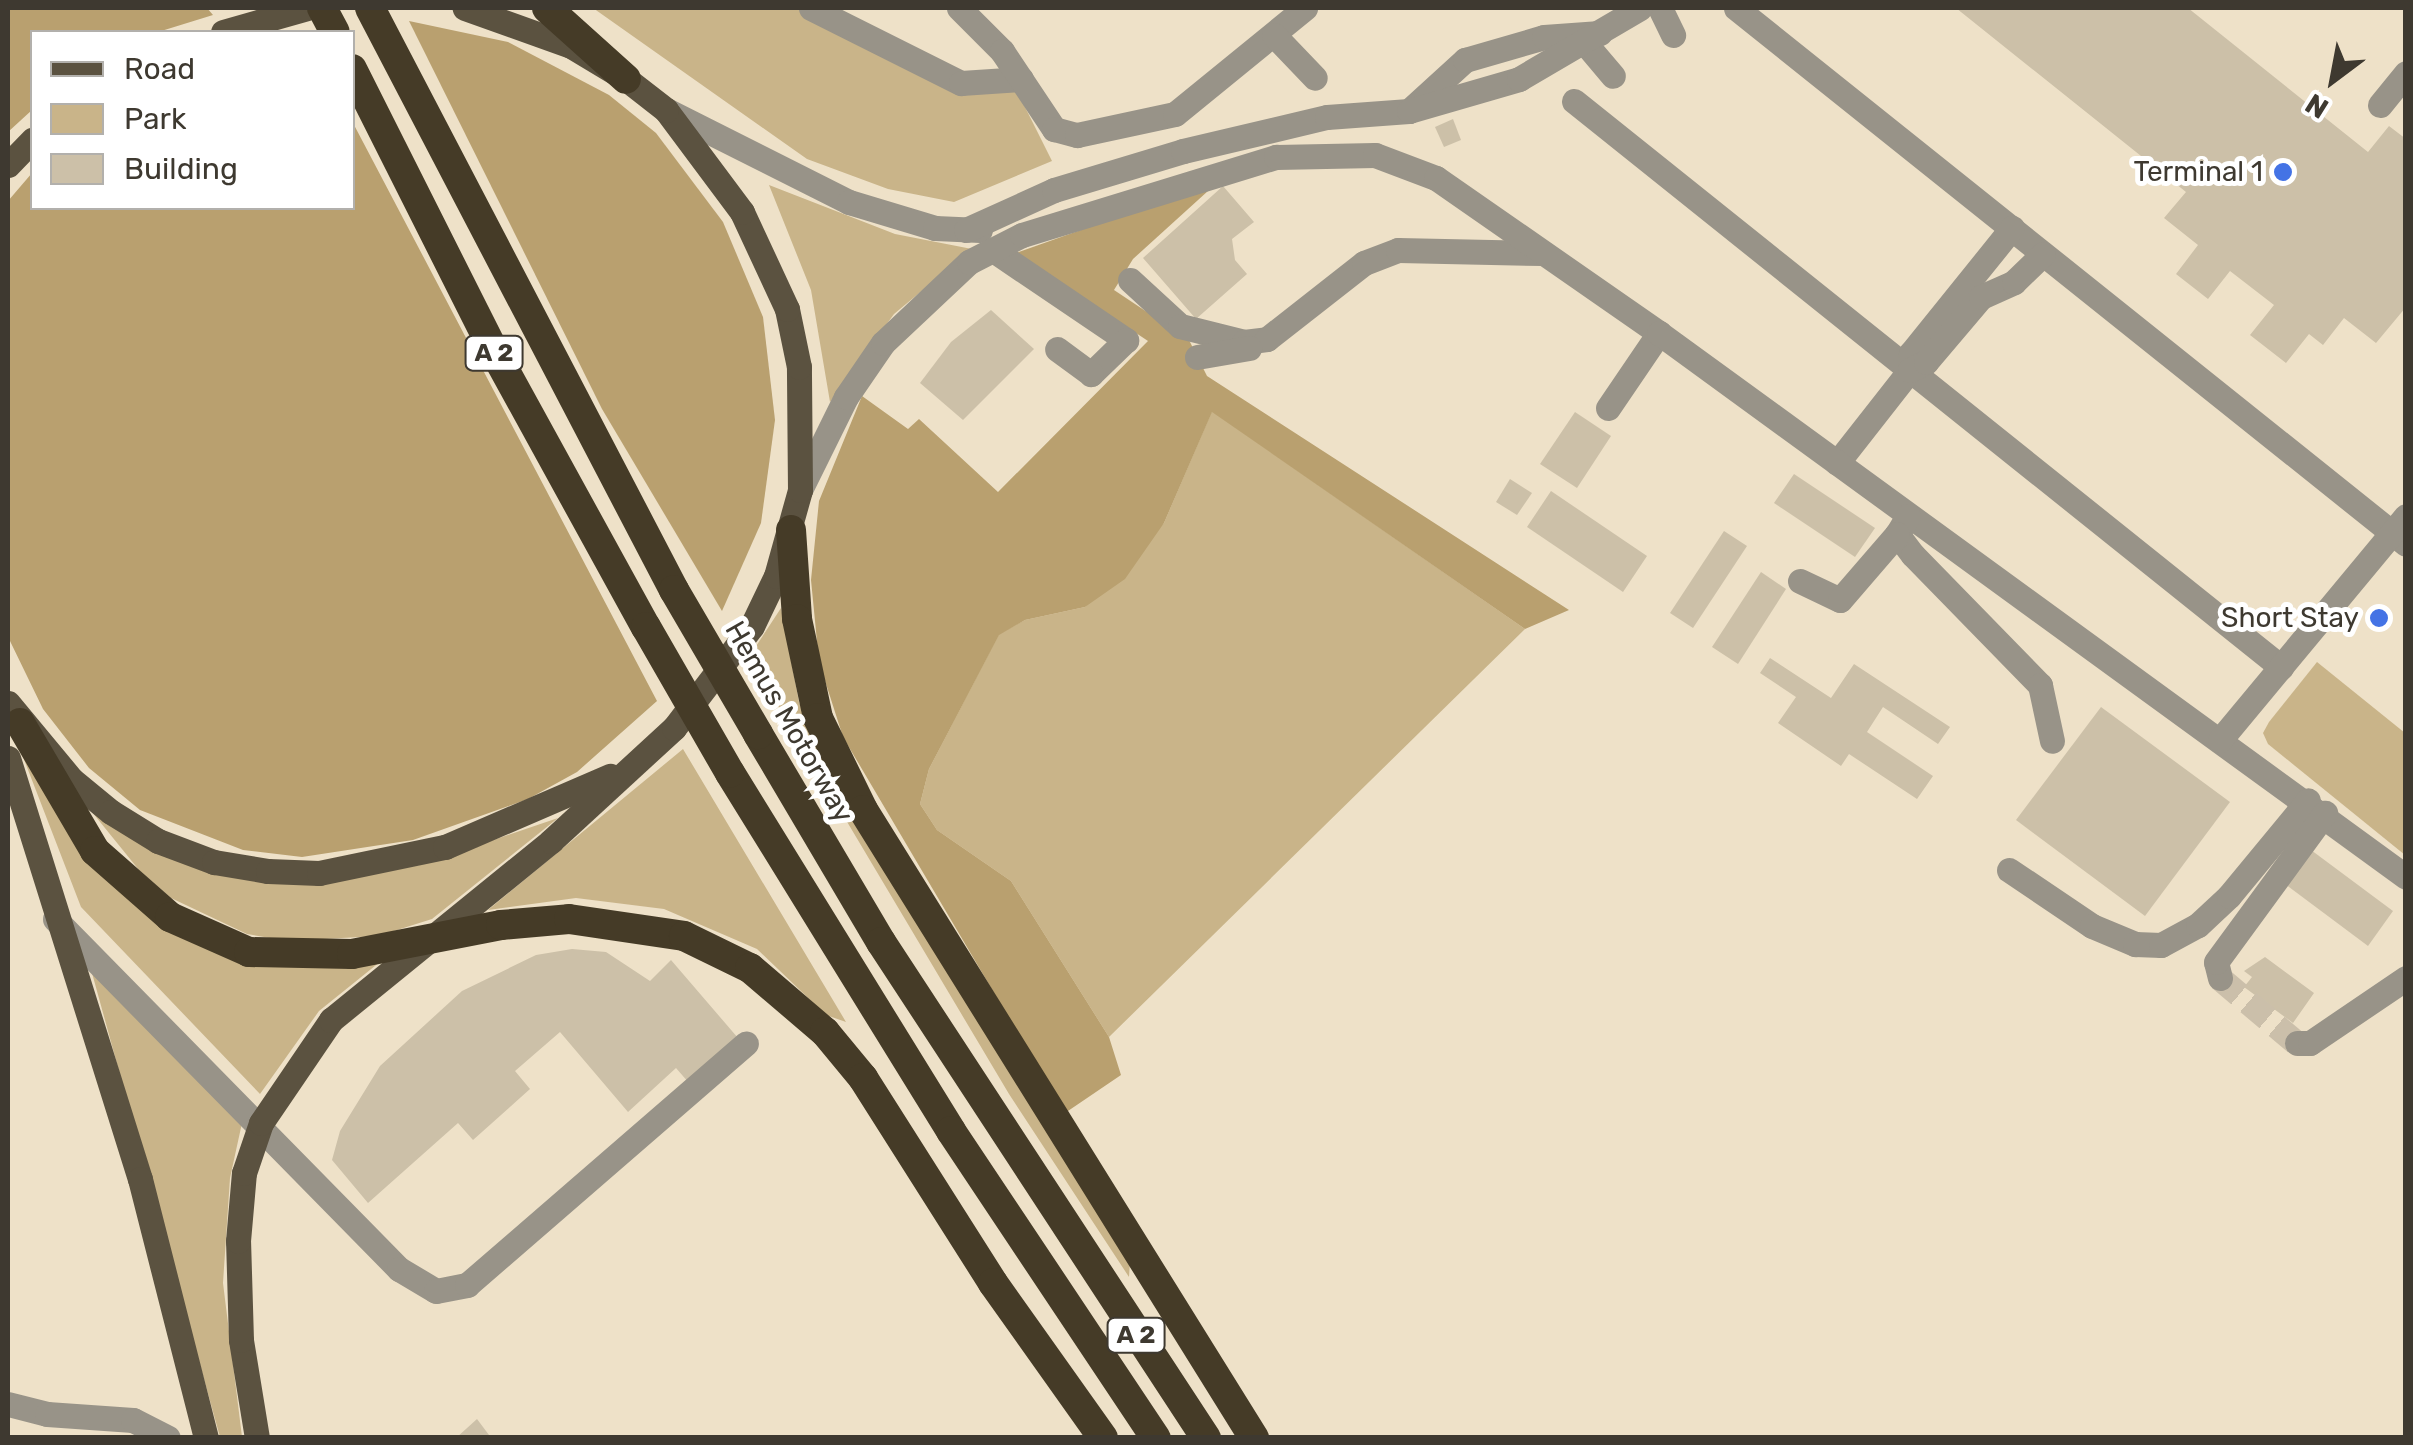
<!DOCTYPE html>
<html>
<head>
<meta charset="utf-8">
<style>
	body { margin:0 }
	#map { position:relative; width:2413px; height:1445px; overflow:hidden; background:#eee1c8; font-family:Rubik,sans-serif }
	div>[style] { position:absolute }
	[style*='--x'] { left:calc(var(--x)*1px); top:calc(var(--y)*1px); width:calc(var(--w)*1px); rotate:calc(var(--a)*1deg) }
	.green>* { inset:0; background:#c9b489 }
	.forest>* { inset:0; background:#b9a06f }
	.building>* { inset:0; background:#ccc0a8 }
	.minor-tunnel>* { height:25px; margin-top:-12.5px; transform-origin:0; background:repeating-linear-gradient(90deg,#cbbfaa 0 25px,transparent 0 37px) }
	.minor>* { height:25px; margin:-12.5px; padding:0 12.5px; transform-origin:12.5px; border-radius:12.5px; background:#989388 }
	.major>* { height:25px; margin:-12.5px; padding:0 12.5px; transform-origin:12.5px; border-radius:12.5px; background:#5b5240 }
	.highway>* { height:30px; margin:-15px; padding:0 15px; transform-origin:15px; border-radius:15px; background:#453b27 }
	.highway-bridge>* { height:30px; margin:-15px; padding:0 15px; transform-origin:15px; border-radius:15px; background:#453b27 }
	.dots>* { width:28px; height:28px; translate:-50% -50%; box-sizing:border-box; border:5px solid #fff; border-radius:50% }
	span { translate:-50% -50%; white-space:nowrap; text-align:center; line-height:1.15; -webkit-text-stroke:10px #fff; paint-order:stroke }
	.shield-label span { padding:2px 8px; background:#fff; border:2px solid; border-radius:8px; -webkit-text-stroke-width:0 }
	.shield-label { font-size:25px; color:#3e3930; font-weight:700 }
	.poi-label { font-size:28px; color:#3e3930 }
	.right { translate:-100% -50%; text-align:right }
	.street-label { font-size:28px; color:#3e3930 }
	.frame { position:absolute; inset:0; border:10px solid #3e3930; pointer-events:none }
	.legend { position:absolute; left:30px; top:30px; width:325px; height:180px; box-sizing:border-box; background:#fff; border:2px solid #b2b0ac; margin:0; padding:12px 18px; list-style:none; font-size:30px; color:#3e3930 }
	.legend li { display:flex; align-items:center; gap:20px; height:50px }
	.legend b { width:50px; border:2px solid #b2b0ac }
	.north { position:absolute; left:2283px; top:30px; width:100px; height:100px; -webkit-text-stroke:8px #fff; paint-order:stroke; rotate:212deg; font-size:28px; font-weight:700; line-height:40px; text-align:center; color:#3e3930 }
	.north::after { content:''; display:block; margin:auto; width:35px; height:45px; background:#3e3930; clip-path:polygon(50% 0,100% 100%,50% 72%,0 100%) }
</style>
</head>
<body>
<div id="map">
	<div class="green">
		<i style="clip-path:polygon(593px 8px,798px 8px,940px 78px,1014px 85px,1052px 161px,954px 202px,888px 189px,807px 159px)"></i>
		<i style="clip-path:polygon(769px 185px,895px 234px,972px 249px,894px 314px,830px 402px,811px 290px)"></i>
		<i style="clip-path:polygon(1212px 411px,1525px 629px,1109px 1037px,1011px 881px,937px 830px,920px 804px,929px 769px,999px 634px,1025px 620px,1085px 607px,1164px 523px)"></i>
		<i style="clip-path:polygon(781px 608px,799px 702px,828px 768px,1130px 1262px,1129px 1277px,1009px 1094px,749px 657px)"></i>
		<i style="clip-path:polygon(2317px 662px,2405px 733px,2405px 855px,2268px 744px,2263px 733px,2269px 722px)"></i>
		<i style="clip-path:polygon(8px 718px,80px 837px,197px 940px,391px 953px,319px 1011px,260px 1094px,81px 907px)"></i>
		<i style="clip-path:polygon(683px 749px,846px 1022px,826px 1015px,757px 949px,664px 909px,576px 898px,488px 910px)"></i>
		<i style="clip-path:polygon(79px 796px,113px 825px,317px 883px,420px 865px,558px 818px,432px 919px,378px 936px,287px 941px,247px 934px,171px 898px,139px 870px)"></i>
		<i style="clip-path:polygon(92px 973px,242px 1123px,230px 1178px,223px 1283px,242px 1437px,220px 1437px)"></i>
	</div>
	<div class="forest">
		<i style="clip-path:polygon(8px 8px,207px 8px,213px 15px,158px 32px,32px 32px,32px 110px,8px 132px)"></i>
		<i style="clip-path:polygon(409px 21px,508px 42px,609px 95px,656px 133px,723px 222px,763px 317px,775px 420px,761px 523px,722px 611px,602px 409px)"></i>
		<i style="clip-path:polygon(353px 123px,657px 701px,577px 772px,528px 799px,413px 840px,302px 857px,243px 850px,140px 810px,89px 768px,43px 709px,10px 641px,8px 201px,32px 173px,32px 208px,352px 208px)"></i>
		<i style="clip-path:polygon(1219px 181px,1133px 259px,1114px 290px,1189px 340px,1207px 376px,1569px 610px,1525px 629px,1212px 412px,1164px 523px,1125px 579px,1085px 607px,1025px 620px,999px 635px,929px 769px,920px 804px,937px 830px,1011px 881px,1109px 1037px,1121px 1075px,1065px 1113px,843px 737px,819px 662px,811px 580px,819px 501px,862px 396px,908px 429px,919px 419px,998px 492px,1148px 341px,1016px 253px)"></i>
	</div>
	<div class="building">
		<i style="clip-path:polygon(1956px 8px,2188px 8px,2368px 152px,2389px 126px,2406px 139px,2406px 307px,2376px 343px,2344px 318px,2323px 345px,2309px 334px,2286px 363px,2250px 335px,2274px 305px,2230px 271px,2208px 299px,2176px 274px,2198px 245px,2164px 218px,2186px 192px)"></i>
		<i style="clip-path:polygon(1453px 119px,1461px 140px,1444px 147px,1435px 127px)"></i>
		<i style="clip-path:polygon(1223px 186px,1254px 222px,1232px 239px,1235px 260px,1247px 274px,1196px 319px,1143px 258px)"></i>
		<i style="clip-path:polygon(991px 310px,1034px 349px,963px 420px,920px 383px,951px 342px)"></i>
		<i style="clip-path:polygon(1575px 412px,1611px 436px,1577px 488px,1540px 464px)"></i>
		<i style="clip-path:polygon(1794px 474px,1875px 528px,1855px 557px,1774px 503px)"></i>
		<i style="clip-path:polygon(1510px 479px,1532px 493px,1517px 515px,1496px 502px)"></i>
		<i style="clip-path:polygon(1551px 491px,1647px 556px,1623px 592px,1527px 527px)"></i>
		<i style="clip-path:polygon(1724px 531px,1747px 546px,1693px 628px,1670px 613px)"></i>
		<i style="clip-path:polygon(1761px 572px,1786px 589px,1738px 664px,1712px 647px)"></i>
		<i style="clip-path:polygon(1770px 658px,1831px 698px,1854px 664px,1950px 727px,1938px 744px,1883px 707px,1867px 732px,1933px 776px,1917px 799px,1849px 754px,1841px 766px,1778px 723px,1796px 697px,1760px 673px)"></i>
		<i style="clip-path:polygon(2101px 707px,2230px 802px,2145px 916px,2016px 820px)"></i>
		<i style="clip-path:polygon(2311px 850px,2393px 911px,2368px 946px,2285px 884px)"></i>
		<i style="clip-path:polygon(572px 949px,606px 952px,650px 981px,671px 960px,738px 1038px,689px 1083px,676px 1068px,628px 1112px,560px 1032px,515px 1071px,530px 1089px,473px 1140px,458px 1123px,368px 1203px,332px 1160px,340px 1131px,380px 1066px,462px 991px,536px 955px)"></i>
		<i style="clip-path:polygon(2265px 957px,2314px 993px,2293px 1023px,2244px 987px,2252px 977px,2244px 971px)"></i>
		<i style="clip-path:polygon(477px 1419px,489px 1435px,456px 1438px)"></i>
	</div>
	<div class="minor-tunnel">
		<i style="--x:2220;--y:978;--w:101;--a:40.2"></i>
	</div>
	<div class="minor">
		<i style="--x:811;--y:8;--w:168;--a:26.6"></i>
		<i style="--x:961;--y:83;--w:60;--a:-3.8"></i>
		<i style="--x:959;--y:8;--w:61;--a:45"></i>
		<i style="--x:1002;--y:51;--w:94;--a:56.3"></i>
		<i style="--x:1054;--y:129;--w:24;--a:15"></i>
		<i style="--x:1077;--y:135;--w:100;--a:-12.1"></i>
		<i style="--x:1175;--y:114;--w:168;--a:-39.2"></i>
		<i style="--x:1660;--y:8;--w:30;--a:64"></i>
		<i style="--x:1736;--y:8;--w:858;--a:38.66"></i>
		<i style="--x:1274;--y:35;--w:59;--a:46.4"></i>
		<i style="--x:1585;--y:43;--w:43;--a:49.7"></i>
		<i style="--x:1574;--y:101;--w:906;--a:38.68"></i>
		<i style="--x:2380;--y:105;--w:41;--a:-50.9"></i>
		<i style="--x:666;--y:110;--w:205;--a:26.7"></i>
		<i style="--x:849;--y:202;--w:90;--a:16.8"></i>
		<i style="--x:935;--y:228;--w:45;--a:2.5"></i>
		<i style="--x:1409;--y:111;--w:76;--a:-42.3"></i>
		<i style="--x:1465;--y:60;--w:82;--a:-16.2"></i>
		<i style="--x:1544;--y:37;--w:56;--a:-4.1"></i>
		<i style="--x:966;--y:230;--w:97;--a:-24.4"></i>
		<i style="--x:1054;--y:190;--w:135;--a:-16.8"></i>
		<i style="--x:1183;--y:151;--w:148;--a:-13.3"></i>
		<i style="--x:1327;--y:117;--w:82;--a:-4.2"></i>
		<i style="--x:1409;--y:111;--w:115;--a:-16.2"></i>
		<i style="--x:1519;--y:79;--w:140;--a:-30.4"></i>
		<i style="--x:993;--y:250;--w:161;--a:34.1"></i>
		<i style="--x:1126;--y:340;--w:49;--a:135.8"></i>
		<i style="--x:1091;--y:374;--w:42;--a:-143.7"></i>
		<i style="--x:1130;--y:280;--w:68;--a:42.6"></i>
		<i style="--x:1180;--y:326;--w:66;--a:14"></i>
		<i style="--x:1244;--y:342;--w:23;--a:-7"></i>
		<i style="--x:1267;--y:339;--w:123;--a:-38.1"></i>
		<i style="--x:1364;--y:263;--w:36;--a:-21"></i>
		<i style="--x:1398;--y:250;--w:145;--a:1.2"></i>
		<i style="--x:1197;--y:357;--w:53;--a:-9.8"></i>
		<i style="--x:1910;--y:370;--w:17;--a:-87"></i>
		<i style="--x:1911;--y:353;--w:161;--a:-51.1"></i>
		<i style="--x:1608;--y:408;--w:91;--a:-55.8"></i>
		<i style="--x:1837;--y:463;--w:118;--a:-51.9"></i>
		<i style="--x:1910;--y:370;--w:18;--a:-27"></i>
		<i style="--x:1926;--y:362;--w:85;--a:-49.8"></i>
		<i style="--x:1981;--y:297;--w:36;--a:-24"></i>
		<i style="--x:2014;--y:282;--w:40;--a:-44"></i>
		<i style="--x:800;--y:490;--w:104;--a:-63.7"></i>
		<i style="--x:846;--y:397;--w:65;--a:-55.6"></i>
		<i style="--x:883;--y:343;--w:118;--a:-43.3"></i>
		<i style="--x:969;--y:262;--w:59;--a:-27"></i>
		<i style="--x:1022;--y:235;--w:266;--a:-17.1"></i>
		<i style="--x:1276;--y:157;--w:99;--a:-1.2"></i>
		<i style="--x:1375;--y:155;--w:65;--a:20.7"></i>
		<i style="--x:1436;--y:178;--w:272;--a:34.8"></i>
		<i style="--x:1659;--y:333;--w:924;--a:36.06"></i>
		<i style="--x:1908;--y:516;--w:21;--a:121"></i>
		<i style="--x:1897;--y:534;--w:26;--a:53"></i>
		<i style="--x:1913;--y:555;--w:182;--a:45.7"></i>
		<i style="--x:2040;--y:685;--w:57;--a:77.9"></i>
		<i style="--x:1800;--y:581;--w:44;--a:25.4"></i>
		<i style="--x:1840;--y:600;--w:87;--a:-49.2"></i>
		<i style="--x:2220;--y:740;--w:291;--a:-50.3"></i>
		<i style="--x:2009;--y:870;--w:100;--a:34"></i>
		<i style="--x:2092;--y:926;--w:47;--a:22.7"></i>
		<i style="--x:2135;--y:944;--w:26;--a:2"></i>
		<i style="--x:2161;--y:945;--w:42;--a:-28.4"></i>
		<i style="--x:2198;--y:925;--w:42;--a:-43.1"></i>
		<i style="--x:2229;--y:896;--w:124;--a:-50.5"></i>
		<i style="--x:55;--y:919;--w:491;--a:45.5"></i>
		<i style="--x:399;--y:1269;--w:43;--a:30.7"></i>
		<i style="--x:436;--y:1291;--w:32;--a:-11"></i>
		<i style="--x:467;--y:1285;--w:369;--a:-40.9"></i>
		<i style="--x:2220;--y:978;--w:16;--a:-104"></i>
		<i style="--x:2216;--y:962;--w:185;--a:-53.8"></i>
		<i style="--x:2297;--y:1043;--w:13;--a:0"></i>
		<i style="--x:2310;--y:1043;--w:116;--a:-34.1"></i>
		<i style="--x:8;--y:1404;--w:40;--a:14.4"></i>
		<i style="--x:47;--y:1414;--w:86;--a:4"></i>
		<i style="--x:133;--y:1420;--w:39;--a:27"></i>
	</div>
	<div class="major">
		<i style="--x:223;--y:32;--w:87;--a:-15.9"></i>
		<i style="--x:8;--y:165;--w:35;--a:-46"></i>
		<i style="--x:8;--y:703;--w:100;--a:50.3"></i>
		<i style="--x:72;--y:780;--w:50;--a:39.4"></i>
		<i style="--x:111;--y:812;--w:55;--a:31.7"></i>
		<i style="--x:158;--y:841;--w:60;--a:20.6"></i>
		<i style="--x:214;--y:862;--w:55;--a:9.5"></i>
		<i style="--x:268;--y:871;--w:51;--a:2.2"></i>
		<i style="--x:319;--y:873;--w:129;--a:-11.7"></i>
		<i style="--x:445;--y:847;--w:180;--a:-23.3"></i>
		<i style="--x:8;--y:758;--w:441;--a:72.6"></i>
		<i style="--x:140;--y:1179;--w:267;--a:75.7"></i>
		<i style="--x:257;--y:1438;--w:99;--a:-99.3"></i>
		<i style="--x:241;--y:1340;--w:99;--a:-91.7"></i>
		<i style="--x:238;--y:1241;--w:68;--a:-85"></i>
		<i style="--x:244;--y:1173;--w:53;--a:-71.2"></i>
		<i style="--x:261;--y:1123;--w:125;--a:-55.8"></i>
		<i style="--x:331;--y:1020;--w:284;--a:-39.1"></i>
		<i style="--x:551;--y:841;--w:167;--a:-42.6"></i>
		<i style="--x:674;--y:728;--w:128;--a:-52.6"></i>
		<i style="--x:752;--y:626;--w:55;--a:-64.4"></i>
		<i style="--x:776;--y:576;--w:89;--a:-74.4"></i>
		<i style="--x:800;--y:490;--w:123;--a:-90.5"></i>
		<i style="--x:799;--y:367;--w:59;--a:-101.7"></i>
		<i style="--x:787;--y:309;--w:107;--a:-114.9"></i>
		<i style="--x:742;--y:212;--w:127;--a:-126.7"></i>
		<i style="--x:666;--y:110;--w:51;--a:-142.2"></i>
		<i style="--x:626;--y:79;--w:64;--a:-149"></i>
		<i style="--x:571;--y:46;--w:113;--a:-160.3"></i>
	</div>
	<div class="highway">
		<i style="--x:322;--y:8;--w:27;--a:62"></i>
		<i style="--x:370;--y:8;--w:657;--a:62.42"></i>
		<i style="--x:547;--y:8;--w:106;--a:41.9"></i>
		<i style="--x:352;--y:69;--w:316;--a:63.3"></i>
		<i style="--x:494;--y:351;--w:315;--a:61.2"></i>
		<i style="--x:791;--y:530;--w:89;--a:86.1"></i>
		<i style="--x:797;--y:619;--w:101;--a:78"></i>
		<i style="--x:818;--y:718;--w:102;--a:63.9"></i>
		<i style="--x:863;--y:810;--w:740;--a:58.09"></i>
		<i style="--x:20;--y:723;--w:148;--a:59.6"></i>
		<i style="--x:95;--y:851;--w:100;--a:41.3"></i>
		<i style="--x:170;--y:917;--w:86;--a:23.9"></i>
		<i style="--x:249;--y:952;--w:103;--a:1.1"></i>
		<i style="--x:352;--y:954;--w:152;--a:-11"></i>
		<i style="--x:501;--y:925;--w:68;--a:-5"></i>
		<i style="--x:569;--y:919;--w:116;--a:8.4"></i>
		<i style="--x:684;--y:936;--w:73;--a:25.9"></i>
		<i style="--x:750;--y:968;--w:99;--a:40.5"></i>
		<i style="--x:825;--y:1032;--w:60;--a:50.4"></i>
		<i style="--x:863;--y:1078;--w:243;--a:57.6"></i>
		<i style="--x:993;--y:1283;--w:190;--a:54.6"></i>
		<i style="--x:758;--y:734;--w:242;--a:59.4"></i>
		<i style="--x:881;--y:942;--w:593;--a:56.77"></i>
		<i style="--x:730;--y:773;--w:421;--a:58.3"></i>
		<i style="--x:951;--y:1131;--w:369;--a:56.3"></i>
	</div>
	<div class="highway-bridge">
		<i style="--x:674;--y:590;--w:167;--a:59.7"></i>
		<i style="--x:646;--y:627;--w:168;--a:60.1"></i>
	</div>
	<div class="dots">
		<i style="left:2283px;top:172px;background:#4473e5"></i>
		<i style="left:2379px;top:618px;background:#4473e5"></i>
	</div>
	<div class="shield-label">
		<span style="left:494px;top:353px">A 2</span>
		<span style="left:1136px;top:1335px">A 2</span>
	</div>
	<div class="poi-label">
		<span class="right" style="left:2263px;top:172px">Terminal 1</span>
		<span class="right" style="left:2359px;top:618px">Short Stay</span>
	</div>
	<div class="street-label">
		<span style="left:789px;top:722px;rotate:60deg">Hemus Motorway</span>
	</div>
	<div class="frame"></div>
	<ul class="legend">
	<li><b style="height:12px;background:#5b5240"></b>Road</li>
	<li><b style="height:28px;background:#c9b489"></b>Park</li>
	<li><b style="height:28px;background:#ccc0a8"></b>Building</li>
	</ul>
	<div class="north">N</div>
</div>
</body>
</html>
